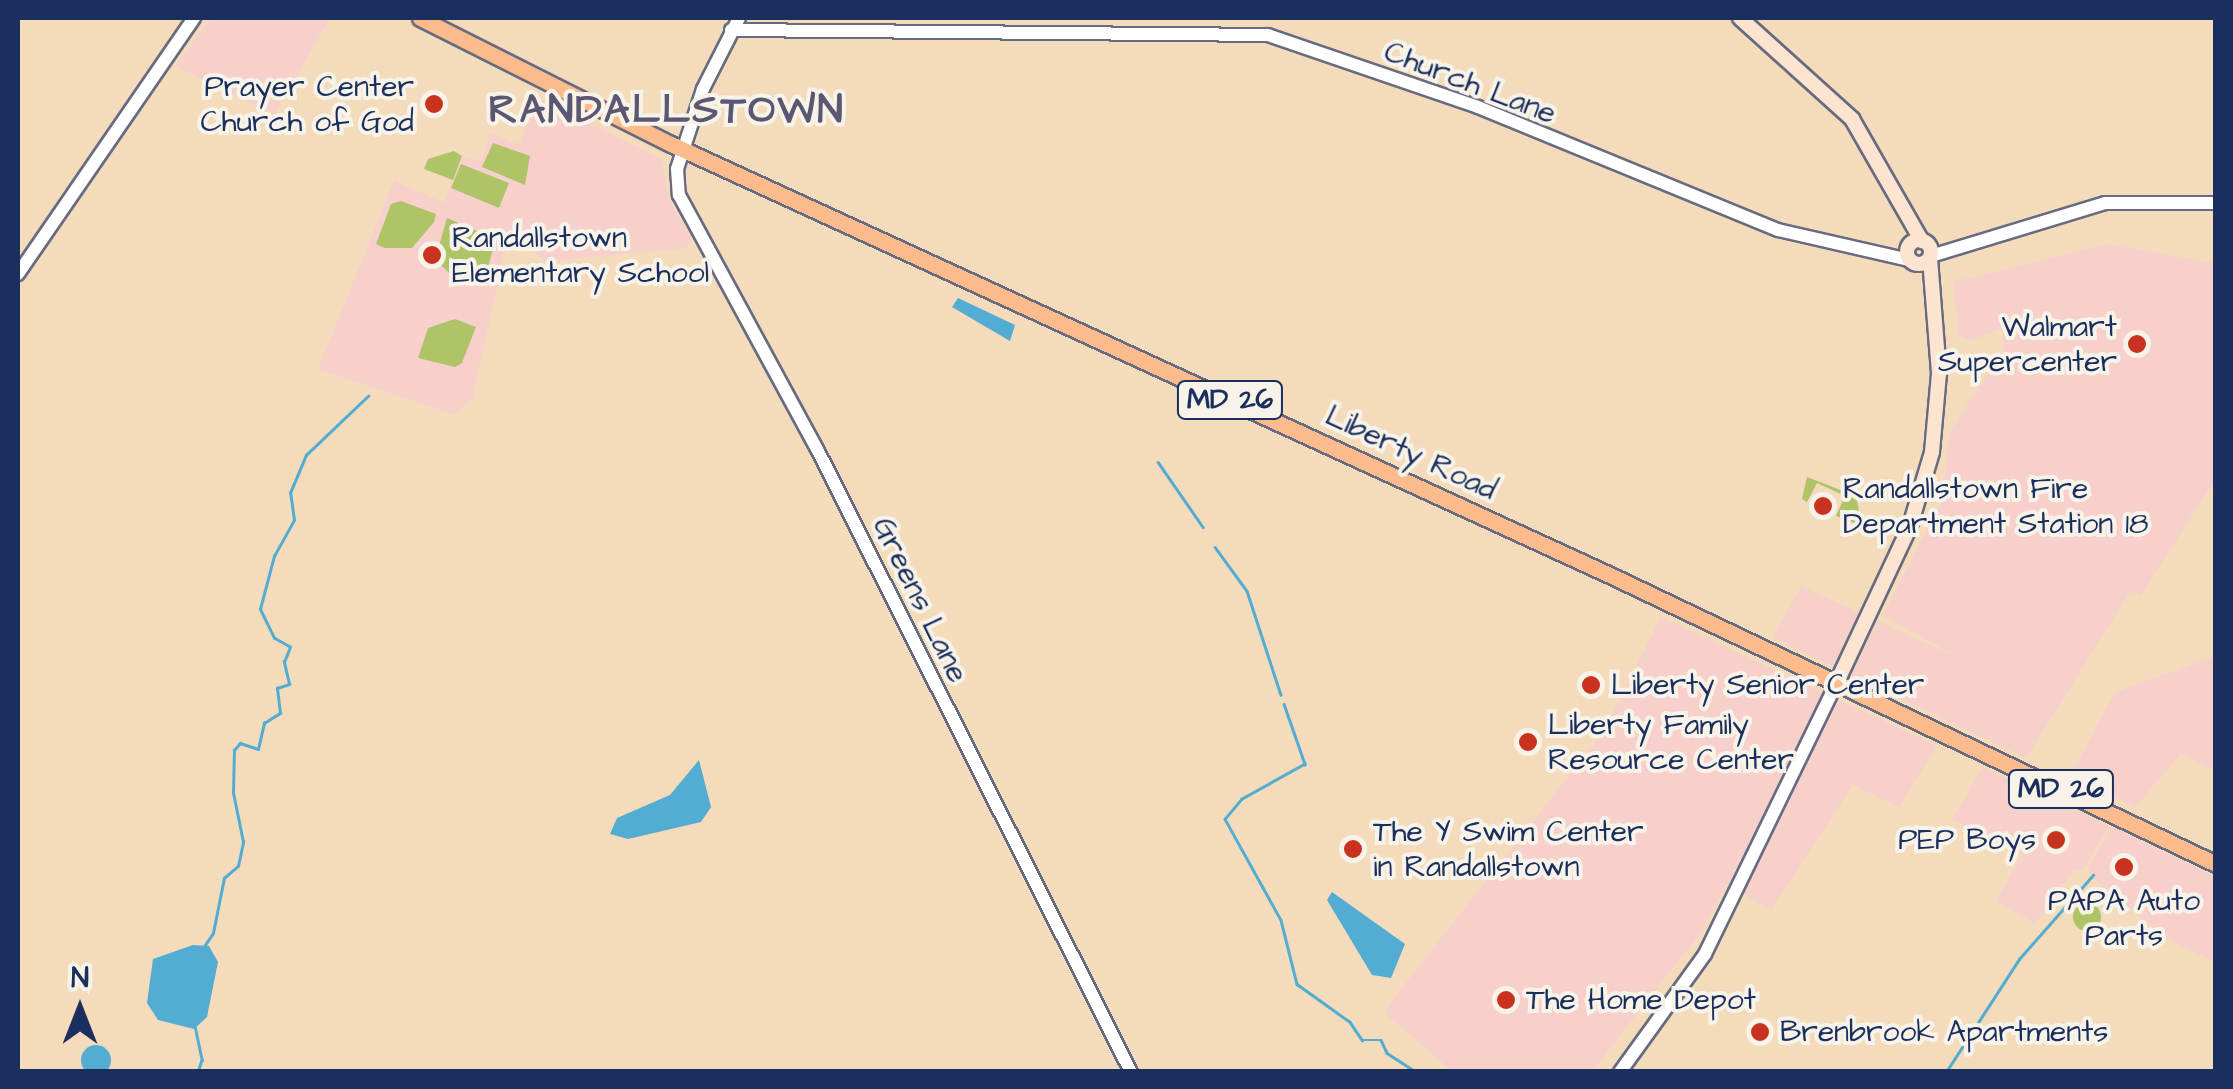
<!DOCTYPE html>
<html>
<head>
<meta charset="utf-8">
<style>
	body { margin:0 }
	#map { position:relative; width:2233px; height:1089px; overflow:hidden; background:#f3dbbb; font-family:"Architects Daughter",sans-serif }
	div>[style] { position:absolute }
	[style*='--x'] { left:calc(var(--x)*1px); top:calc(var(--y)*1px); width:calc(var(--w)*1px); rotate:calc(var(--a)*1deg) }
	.built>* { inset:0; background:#f7d0cc }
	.green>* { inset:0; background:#afc367 }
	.round { border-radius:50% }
	.water>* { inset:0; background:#53acd1 }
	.stream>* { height:2.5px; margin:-1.25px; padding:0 1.25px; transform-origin:1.25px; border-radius:1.25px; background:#53acd1 }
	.roads { filter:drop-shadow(2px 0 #676b7f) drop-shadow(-2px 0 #676b7f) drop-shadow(0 2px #676b7f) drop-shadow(0 -2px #676b7f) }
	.tertiary>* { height:12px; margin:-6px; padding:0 6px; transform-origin:6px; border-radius:6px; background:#fff }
	.secondary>* { height:14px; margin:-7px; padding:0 7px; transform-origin:7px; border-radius:7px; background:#fde4d1 }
	.secondary>.ring { margin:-7px; padding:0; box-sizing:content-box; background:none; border:14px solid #fde4d1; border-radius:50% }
	.primary>* { height:15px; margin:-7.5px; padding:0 7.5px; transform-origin:7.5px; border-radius:7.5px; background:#fbbb8c }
	.dots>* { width:28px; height:28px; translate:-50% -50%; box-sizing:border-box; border:5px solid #f7f3e8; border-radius:50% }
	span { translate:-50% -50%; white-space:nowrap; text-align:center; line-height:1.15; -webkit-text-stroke:8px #f7f3e8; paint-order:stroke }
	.shield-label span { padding:2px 8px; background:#f7f3e8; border:2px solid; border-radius:8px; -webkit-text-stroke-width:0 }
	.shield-label { font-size:28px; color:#1b2f5e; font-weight:700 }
	.street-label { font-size:30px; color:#1b2f5e }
	.poi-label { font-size:30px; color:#1b2f5e }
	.right { translate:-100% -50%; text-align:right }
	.left { translate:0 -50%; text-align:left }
	.district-label { font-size:40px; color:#5b5672; font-weight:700; letter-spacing:2.5px }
	.frame { position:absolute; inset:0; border:20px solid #1b2f5e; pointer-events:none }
	.north { position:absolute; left:30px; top:959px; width:100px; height:100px; -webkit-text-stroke:8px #f7f3e8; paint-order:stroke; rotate:0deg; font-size:28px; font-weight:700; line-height:40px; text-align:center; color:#1b2f5e }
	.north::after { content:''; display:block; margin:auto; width:35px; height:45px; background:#1b2f5e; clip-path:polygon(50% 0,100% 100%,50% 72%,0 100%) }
</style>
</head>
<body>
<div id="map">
	<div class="built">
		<i style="clip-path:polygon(211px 18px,330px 18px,274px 115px,175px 66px)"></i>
		<i style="clip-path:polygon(534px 96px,662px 159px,668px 199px,692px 238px,687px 248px,544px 261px,522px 240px,506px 246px,473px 396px,456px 415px,318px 369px,394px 181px,444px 203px,462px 156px,481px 162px,490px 133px,520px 145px)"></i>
		<i style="clip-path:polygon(2106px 244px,2215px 263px,2215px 480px,2141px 595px,2130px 592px,2026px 758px,1773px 638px,1801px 586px,1965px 661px,1883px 616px,1943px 497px,1949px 433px,2004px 349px,2002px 328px,1971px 340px,1959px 335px,1953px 282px)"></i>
		<i style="clip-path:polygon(1661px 617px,1937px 746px,1899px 807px,1853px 785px,1771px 910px,1726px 885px,1702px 931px,1592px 1071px,1452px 1071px,1386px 1014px,1390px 1003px,1604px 731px)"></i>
		<i style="clip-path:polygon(2215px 656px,2215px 771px,2181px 754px,2135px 807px,2071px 775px,2114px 693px)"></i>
		<i style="clip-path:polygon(1983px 767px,2109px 826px,2084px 869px,2074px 870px,2035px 923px,1996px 901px,2022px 855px,1952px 820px)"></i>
		<i style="clip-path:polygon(2112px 827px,2215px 877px,2215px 962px,2167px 939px,2094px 879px,2088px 868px)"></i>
	</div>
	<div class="green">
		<i style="clip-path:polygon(493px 143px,530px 156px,525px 185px,482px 167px)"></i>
		<i style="clip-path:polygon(454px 151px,462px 156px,453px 180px,424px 169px,428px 159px)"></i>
		<i style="clip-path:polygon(461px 164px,509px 183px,499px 208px,451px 188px)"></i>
		<i style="clip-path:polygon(401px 201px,436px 214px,434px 222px,412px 248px,385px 248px,376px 244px,391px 204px)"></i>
		<i style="clip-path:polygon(447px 218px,496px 239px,484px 281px,459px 282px,435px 260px)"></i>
		<i style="clip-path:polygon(455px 319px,476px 327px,462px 363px,455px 367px,418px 358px,428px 328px)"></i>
		<i style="clip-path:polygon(1807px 477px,1856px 496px,1862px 526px,1836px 516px,1845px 496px,1817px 483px,1807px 502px,1802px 499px)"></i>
		<i class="round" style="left:2073px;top:903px;width:28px;height:28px"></i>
	</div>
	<div class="water">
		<i style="clip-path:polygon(958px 298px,1015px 325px,1010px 341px,952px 307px)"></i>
		<i style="clip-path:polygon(699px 760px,711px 807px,701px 822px,628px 839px,610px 834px,617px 818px,670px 795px)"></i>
		<i style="clip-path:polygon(1332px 892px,1405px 944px,1391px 978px,1372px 975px,1327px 900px)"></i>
		<i style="clip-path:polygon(193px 945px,209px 946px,218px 962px,207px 1017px,194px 1029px,158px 1020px,147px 1003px,153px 959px)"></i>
		<i class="round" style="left:81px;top:1045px;width:30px;height:30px"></i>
	</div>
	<div class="stream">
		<i style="--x:1158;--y:462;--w:79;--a:55.3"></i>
		<i style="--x:1215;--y:547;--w:54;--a:54"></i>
		<i style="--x:1247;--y:591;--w:109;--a:71.9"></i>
		<i style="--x:1284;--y:704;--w:64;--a:70.7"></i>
		<i style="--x:1305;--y:764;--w:72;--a:150.9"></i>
		<i style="--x:1242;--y:799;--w:26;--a:130"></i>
		<i style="--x:1225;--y:819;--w:115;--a:61"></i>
		<i style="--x:1281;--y:920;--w:66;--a:76"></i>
		<i style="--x:1297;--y:984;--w:65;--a:35.6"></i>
		<i style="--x:1350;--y:1022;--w:22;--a:56"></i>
		<i style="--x:1362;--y:1040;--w:19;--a:0"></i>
		<i style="--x:1381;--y:1040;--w:14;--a:65"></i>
		<i style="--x:1387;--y:1053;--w:35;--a:33"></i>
		<i style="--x:205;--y:945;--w:14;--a:-56"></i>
		<i style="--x:213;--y:933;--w:56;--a:-78.7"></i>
		<i style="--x:224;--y:878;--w:18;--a:-41"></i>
		<i style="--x:238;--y:866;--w:25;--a:-78"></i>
		<i style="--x:243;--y:842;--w:50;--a:-101.5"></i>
		<i style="--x:233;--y:793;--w:43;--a:-88.7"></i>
		<i style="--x:234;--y:750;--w:9;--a:-49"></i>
		<i style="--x:240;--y:743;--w:19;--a:18"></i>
		<i style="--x:258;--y:749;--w:27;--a:-77"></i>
		<i style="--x:264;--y:723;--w:19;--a:-32"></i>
		<i style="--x:280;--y:713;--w:25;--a:-97"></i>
		<i style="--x:277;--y:688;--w:13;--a:-18"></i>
		<i style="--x:289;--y:684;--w:23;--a:-103"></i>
		<i style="--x:284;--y:662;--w:16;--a:-68"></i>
		<i style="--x:290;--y:647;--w:18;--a:-151"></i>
		<i style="--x:274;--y:638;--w:32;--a:-116"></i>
		<i style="--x:260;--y:609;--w:55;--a:-75.2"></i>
		<i style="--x:274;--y:556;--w:41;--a:-60.9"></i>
		<i style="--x:294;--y:520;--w:27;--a:-98"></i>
		<i style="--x:290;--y:493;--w:41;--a:-67.2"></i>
		<i style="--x:306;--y:455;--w:86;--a:-43.6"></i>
		<i style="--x:195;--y:1026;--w:35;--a:78"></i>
		<i style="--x:202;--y:1060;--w:13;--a:108"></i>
		<i style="--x:1946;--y:1072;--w:135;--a:-57.1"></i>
		<i style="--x:2019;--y:959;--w:112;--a:-48.6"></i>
	</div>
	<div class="roads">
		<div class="tertiary">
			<i style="--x:739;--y:18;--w:80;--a:116.9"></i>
			<i style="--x:703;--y:89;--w:84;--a:108"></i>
			<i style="--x:677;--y:169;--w:26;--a:86"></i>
			<i style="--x:679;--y:195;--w:289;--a:61.5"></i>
			<i style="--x:817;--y:449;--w:698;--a:63.25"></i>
			<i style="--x:731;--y:30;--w:537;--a:0.53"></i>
			<i style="--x:1268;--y:35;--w:222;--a:18.9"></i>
			<i style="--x:1478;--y:107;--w:324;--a:22.3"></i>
			<i style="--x:1778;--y:230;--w:134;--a:12.9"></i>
			<i style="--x:1931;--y:256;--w:182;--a:-16.9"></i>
			<i style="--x:2105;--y:203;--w:111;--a:0"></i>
			<i style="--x:18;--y:274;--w:311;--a:-55.5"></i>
			<i style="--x:1620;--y:1072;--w:145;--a:-54.2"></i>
			<i style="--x:1705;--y:954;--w:302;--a:-64.1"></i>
		</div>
		<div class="secondary">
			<i style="--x:1740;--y:18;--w:151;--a:42"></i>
			<i style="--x:1852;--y:119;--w:141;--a:60.2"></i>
			<i class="ring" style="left:1907px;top:240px;width:10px;height:10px"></i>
			<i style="--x:1837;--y:682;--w:172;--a:-64.9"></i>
			<i style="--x:1910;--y:526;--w:77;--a:-73.4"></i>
			<i style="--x:1932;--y:452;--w:79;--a:-84.9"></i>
			<i style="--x:1939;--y:373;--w:115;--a:-94.5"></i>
		</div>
		<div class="primary">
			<i style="--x:420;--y:18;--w:281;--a:26.7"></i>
			<i style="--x:671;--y:144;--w:1038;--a:24.66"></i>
			<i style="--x:1614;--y:577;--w:667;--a:25.49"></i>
		</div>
	</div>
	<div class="dots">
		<i style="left:434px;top:104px;background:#c8321e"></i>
		<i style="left:432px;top:255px;background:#c8321e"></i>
		<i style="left:2137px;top:344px;background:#c8321e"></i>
		<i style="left:1823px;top:506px;background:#c8321e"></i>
		<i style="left:1591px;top:685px;background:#c8321e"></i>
		<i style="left:1528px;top:742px;background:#c8321e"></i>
		<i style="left:2056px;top:840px;background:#c8321e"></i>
		<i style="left:1353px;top:849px;background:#c8321e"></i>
		<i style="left:2124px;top:867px;background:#c8321e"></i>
		<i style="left:1506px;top:1000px;background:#c8321e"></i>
		<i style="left:1760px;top:1032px;background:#c8321e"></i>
	</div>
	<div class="shield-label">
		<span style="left:1230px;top:400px">MD 26</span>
		<span style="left:2061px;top:789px">MD 26</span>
	</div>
	<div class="street-label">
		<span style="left:1470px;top:83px;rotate:21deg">Church Lane</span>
		<span style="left:1411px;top:453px;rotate:25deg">Liberty Road</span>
		<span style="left:920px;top:600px;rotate:64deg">Greens Lane</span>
	</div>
	<div class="poi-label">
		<span class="right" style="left:414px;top:104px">Prayer Center<br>Church of God</span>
		<span class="left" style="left:452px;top:255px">Randallstown<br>Elementary School</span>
		<span class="right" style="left:2117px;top:344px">Walmart<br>Supercenter</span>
		<span class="left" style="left:1843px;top:506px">Randallstown Fire<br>Department Station 18</span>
		<span class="left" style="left:1611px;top:685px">Liberty Senior Center</span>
		<span class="left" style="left:1548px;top:742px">Liberty Family<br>Resource Center</span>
		<span class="left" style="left:1373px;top:849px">The Y Swim Center<br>in Randallstown</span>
		<span class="right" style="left:2036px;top:840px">PEP Boys</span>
		<span style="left:2124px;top:918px">PAPA Auto<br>Parts</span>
		<span class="left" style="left:1526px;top:1000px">The Home Depot</span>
		<span class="left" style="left:1780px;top:1032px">Brenbrook Apartments</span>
	</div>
	<div class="district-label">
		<span style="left:667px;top:111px">RANDALLSTOWN</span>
	</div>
	<div class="frame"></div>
	<div class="north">N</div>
</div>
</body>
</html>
